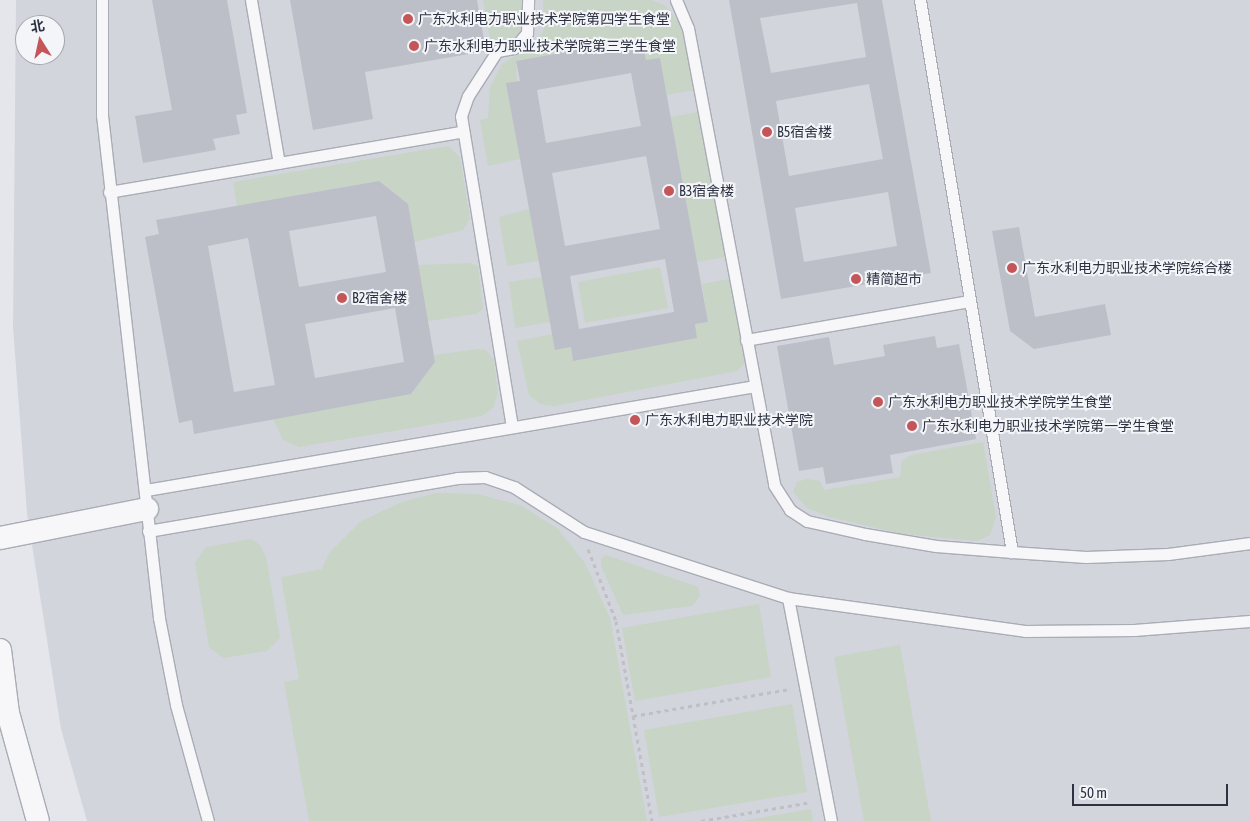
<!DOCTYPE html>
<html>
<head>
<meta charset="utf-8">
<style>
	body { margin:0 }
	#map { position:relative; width:1250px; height:821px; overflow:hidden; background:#e4e6eb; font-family:"Asap Condensed","Noto Sans SC",sans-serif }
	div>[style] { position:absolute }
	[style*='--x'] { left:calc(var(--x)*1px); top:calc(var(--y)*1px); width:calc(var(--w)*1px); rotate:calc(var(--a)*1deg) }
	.built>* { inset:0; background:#d2d5dc }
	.green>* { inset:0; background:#c8d4c6 }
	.building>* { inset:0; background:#bcbfc7 }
	.path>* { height:3px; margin-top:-1.5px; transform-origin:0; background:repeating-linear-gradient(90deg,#bec0c6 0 4px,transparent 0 8px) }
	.roads { filter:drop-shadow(1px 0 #a9acb5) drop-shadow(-1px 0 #a9acb5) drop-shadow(0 1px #a9acb5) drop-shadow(0 -1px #a9acb5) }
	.service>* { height:11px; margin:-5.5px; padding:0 5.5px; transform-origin:5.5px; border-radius:5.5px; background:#f7f7f9 }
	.minor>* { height:22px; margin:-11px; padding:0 11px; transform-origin:11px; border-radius:11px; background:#f7f7f9 }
	.dots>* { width:14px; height:14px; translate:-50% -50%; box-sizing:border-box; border:2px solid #f4f5f8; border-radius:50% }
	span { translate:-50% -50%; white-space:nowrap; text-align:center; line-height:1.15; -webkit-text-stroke:4px #f4f5f8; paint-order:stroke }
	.poi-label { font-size:14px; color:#2d3242 }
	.left { translate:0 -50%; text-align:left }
	.north { position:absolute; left:15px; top:15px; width:50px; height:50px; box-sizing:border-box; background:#f4f5f8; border:1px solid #a4a7af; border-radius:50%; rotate:350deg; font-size:14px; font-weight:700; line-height:20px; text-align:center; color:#2d3242 }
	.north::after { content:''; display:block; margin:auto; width:18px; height:22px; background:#c45558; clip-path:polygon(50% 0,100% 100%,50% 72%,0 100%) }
	.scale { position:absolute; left:1072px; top:784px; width:156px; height:22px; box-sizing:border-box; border:2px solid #2d3242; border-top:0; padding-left:6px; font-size:15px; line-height:18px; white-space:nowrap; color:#2d3242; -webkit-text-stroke:4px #f4f5f8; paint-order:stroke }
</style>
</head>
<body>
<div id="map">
	<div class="built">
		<i style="clip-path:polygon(evenodd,16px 0,1250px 0,1250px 821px,87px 821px,61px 729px,27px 513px,13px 327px,16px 0,25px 25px,55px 25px,55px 55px,25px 55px,25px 25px)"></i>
	</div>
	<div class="green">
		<i style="clip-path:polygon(483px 0,526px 0,525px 28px,511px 40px,491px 44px)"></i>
		<i style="clip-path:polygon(543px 0,652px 0,666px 6px,682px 26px,694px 90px,667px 95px,660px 58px,646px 60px,642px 38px,516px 61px,520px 159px,488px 166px,480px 120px,488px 118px,490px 87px,502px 64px,538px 41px,544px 28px)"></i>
		<i style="clip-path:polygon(704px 111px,730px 256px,697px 262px,671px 117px)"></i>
		<i style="clip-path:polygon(448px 146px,460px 157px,470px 219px,463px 230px,414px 242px,408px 204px,379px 181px,237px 206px,233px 182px)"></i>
		<i style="clip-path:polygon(529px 209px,539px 261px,507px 266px,499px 217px)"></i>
		<i style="clip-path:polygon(469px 263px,478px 266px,483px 309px,476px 314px,428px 321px,418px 265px)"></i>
		<i style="clip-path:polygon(660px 267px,668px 308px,585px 323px,578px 282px)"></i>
		<i style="clip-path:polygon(542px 277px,550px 322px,515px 328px,509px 282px)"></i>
		<i style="clip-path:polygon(735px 278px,746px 362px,737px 371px,554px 406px,540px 404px,529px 395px,517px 341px,553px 334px,555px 350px,571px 347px,573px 360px,697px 338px,695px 324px,708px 322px,702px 284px)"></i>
		<i style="clip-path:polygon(479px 349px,486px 350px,494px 360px,498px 393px,493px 408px,482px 416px,299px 447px,283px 440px,273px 419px,411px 394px,435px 362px,434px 355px)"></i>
		<i style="clip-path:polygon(983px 442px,996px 517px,990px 535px,977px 541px,902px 534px,829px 517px,807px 508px,793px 492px,797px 482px,807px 479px,820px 481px,824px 490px,900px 477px,902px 461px,911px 455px)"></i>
		<i style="clip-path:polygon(436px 493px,477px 494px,520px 505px,557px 528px,585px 563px,610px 618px,647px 821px,309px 821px,284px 682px,299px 679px,281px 577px,322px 569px,329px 553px,361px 521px,402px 502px)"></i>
		<i style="clip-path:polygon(251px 539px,260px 545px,266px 557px,280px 638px,267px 651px,223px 658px,209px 647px,195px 563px,206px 547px)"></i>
		<i style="clip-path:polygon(606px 555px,698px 587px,700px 596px,692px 606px,623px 615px,601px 566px,601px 559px)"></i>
		<i style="clip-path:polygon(759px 604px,771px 677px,635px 701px,622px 628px)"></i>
		<i style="clip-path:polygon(900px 645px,931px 821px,864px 821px,834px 657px)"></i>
		<i style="clip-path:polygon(792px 704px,807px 792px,659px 817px,644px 730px)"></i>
		<i style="clip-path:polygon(811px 809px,813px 821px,742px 821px)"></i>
	</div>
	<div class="building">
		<i style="clip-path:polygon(152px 0,227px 0,247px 113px,236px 115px,240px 134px,213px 139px,216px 150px,143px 163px,135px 116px,172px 110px)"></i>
		<i style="clip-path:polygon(290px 0,477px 0,486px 51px,365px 72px,373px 119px,313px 130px)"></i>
		<i style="clip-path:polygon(evenodd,729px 0,882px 0,931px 273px,781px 299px,729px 0,857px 3px,866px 57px,771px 73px,760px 18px,857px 3px,729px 0,869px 84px,883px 159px,789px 176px,776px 101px,869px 84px,729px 0,888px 192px,897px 246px,804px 262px,795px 208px,888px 192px)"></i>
		<i style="clip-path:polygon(evenodd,642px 38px,646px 60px,660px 58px,708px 322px,695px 324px,697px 338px,573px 361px,571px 347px,555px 350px,506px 83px,520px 81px,516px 61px,642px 38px,631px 73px,641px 126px,546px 143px,537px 90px,631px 73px,642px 38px,646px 156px,660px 229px,565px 246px,552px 173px,646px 156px,642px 38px,665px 259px,674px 312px,579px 329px,570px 276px,665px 259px)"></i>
		<i style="clip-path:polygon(evenodd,379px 181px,408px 204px,435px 362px,411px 394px,194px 434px,192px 420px,179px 423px,145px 237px,159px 234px,156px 220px,379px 181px,376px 216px,386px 272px,299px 287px,289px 231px,376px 216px,379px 181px,248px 238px,275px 385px,234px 392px,208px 246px,248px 238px,379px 181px,395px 308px,404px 362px,315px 378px,305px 324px,395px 308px)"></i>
		<i style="clip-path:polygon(1019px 227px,1035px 317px,1105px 304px,1111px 335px,1034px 349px,1010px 331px,992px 231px)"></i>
		<i style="clip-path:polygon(935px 336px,937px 348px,959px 344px,976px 439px,890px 455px,893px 473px,826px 484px,823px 467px,799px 471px,777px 346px,829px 337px,834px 365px,885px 356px,883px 345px)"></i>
	</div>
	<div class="path">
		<i style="--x:588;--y:549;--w:77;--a:68.7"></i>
		<i style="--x:616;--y:621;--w:203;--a:79.8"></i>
		<i style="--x:633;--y:716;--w:159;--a:-9.8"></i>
		<i style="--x:701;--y:821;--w:112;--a:-9.8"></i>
	</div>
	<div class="roads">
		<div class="service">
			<i style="--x:102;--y:0;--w:115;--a:90"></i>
			<i style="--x:102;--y:115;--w:506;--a:83.53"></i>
			<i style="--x:159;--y:618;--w:89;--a:78.9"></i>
			<i style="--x:176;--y:705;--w:120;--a:74.6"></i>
			<i style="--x:251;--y:0;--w:165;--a:80.3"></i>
			<i style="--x:676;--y:0;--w:30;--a:67"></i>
			<i style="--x:688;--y:28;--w:465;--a:79.3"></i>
			<i style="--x:774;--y:485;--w:30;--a:57"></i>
			<i style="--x:790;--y:510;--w:20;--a:33"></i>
			<i style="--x:807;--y:521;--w:59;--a:12.6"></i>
			<i style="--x:865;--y:534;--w:72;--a:9.6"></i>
			<i style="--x:936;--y:546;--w:76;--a:4.5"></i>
			<i style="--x:1012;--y:552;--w:74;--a:3.9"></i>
			<i style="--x:1086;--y:557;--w:82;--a:-2.1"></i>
			<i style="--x:1168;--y:554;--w:83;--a:-7.6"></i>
			<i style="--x:920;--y:0;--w:560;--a:80.54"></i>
			<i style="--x:109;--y:192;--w:357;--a:-9.7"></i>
			<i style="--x:746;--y:340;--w:227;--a:-9.9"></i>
			<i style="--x:512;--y:427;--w:315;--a:-99.3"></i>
			<i style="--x:461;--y:116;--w:21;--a:-71"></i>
			<i style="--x:468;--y:96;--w:54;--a:-57.2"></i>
			<i style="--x:497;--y:51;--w:17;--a:-10"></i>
			<i style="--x:514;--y:48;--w:20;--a:-49"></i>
			<i style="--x:527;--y:33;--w:33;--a:-88"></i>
			<i style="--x:146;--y:490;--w:618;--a:-9.69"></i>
			<i style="--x:148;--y:531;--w:314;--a:-9.7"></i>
			<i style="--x:457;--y:478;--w:28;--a:-2"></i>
			<i style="--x:485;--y:477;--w:31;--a:19"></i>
			<i style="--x:514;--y:487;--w:83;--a:32.7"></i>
			<i style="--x:584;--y:532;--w:214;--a:17.9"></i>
			<i style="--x:788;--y:598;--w:239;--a:7.9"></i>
			<i style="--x:1025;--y:631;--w:109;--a:-0.5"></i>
			<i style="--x:1134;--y:630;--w:116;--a:-4.4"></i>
			<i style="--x:788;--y:598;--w:227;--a:79.1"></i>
		</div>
		<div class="minor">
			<i style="--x:0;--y:538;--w:150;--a:-11.2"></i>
			<i style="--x:0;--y:650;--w:64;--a:82.8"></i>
			<i style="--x:8;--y:713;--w:112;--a:74.5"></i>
		</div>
	</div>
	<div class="dots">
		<i style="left:408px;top:19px;background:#c45558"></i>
		<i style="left:414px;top:46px;background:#c45558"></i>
		<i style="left:767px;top:132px;background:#c45558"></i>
		<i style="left:669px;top:191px;background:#c45558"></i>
		<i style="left:1012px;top:268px;background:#c45558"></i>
		<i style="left:856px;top:279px;background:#c45558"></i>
		<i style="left:342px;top:298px;background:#c45558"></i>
		<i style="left:878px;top:402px;background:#c45558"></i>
		<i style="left:635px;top:420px;background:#c45558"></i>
		<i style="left:912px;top:426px;background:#c45558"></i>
	</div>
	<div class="poi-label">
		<span class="left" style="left:418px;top:19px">广东水利电力职业技术学院第四学生食堂</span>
		<span class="left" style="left:424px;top:46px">广东水利电力职业技术学院第三学生食堂</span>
		<span class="left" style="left:777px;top:132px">B5宿舍楼</span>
		<span class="left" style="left:679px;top:191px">B3宿舍楼</span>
		<span class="left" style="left:1022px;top:268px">广东水利电力职业技术学院综合楼</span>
		<span class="left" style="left:866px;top:279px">精简超市</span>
		<span class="left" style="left:352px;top:298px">B2宿舍楼</span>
		<span class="left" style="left:888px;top:402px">广东水利电力职业技术学院学生食堂</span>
		<span class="left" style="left:645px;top:420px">广东水利电力职业技术学院</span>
		<span class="left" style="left:922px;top:426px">广东水利电力职业技术学院第一学生食堂</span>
	</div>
	<div class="north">北</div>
	<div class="scale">50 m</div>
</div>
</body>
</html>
